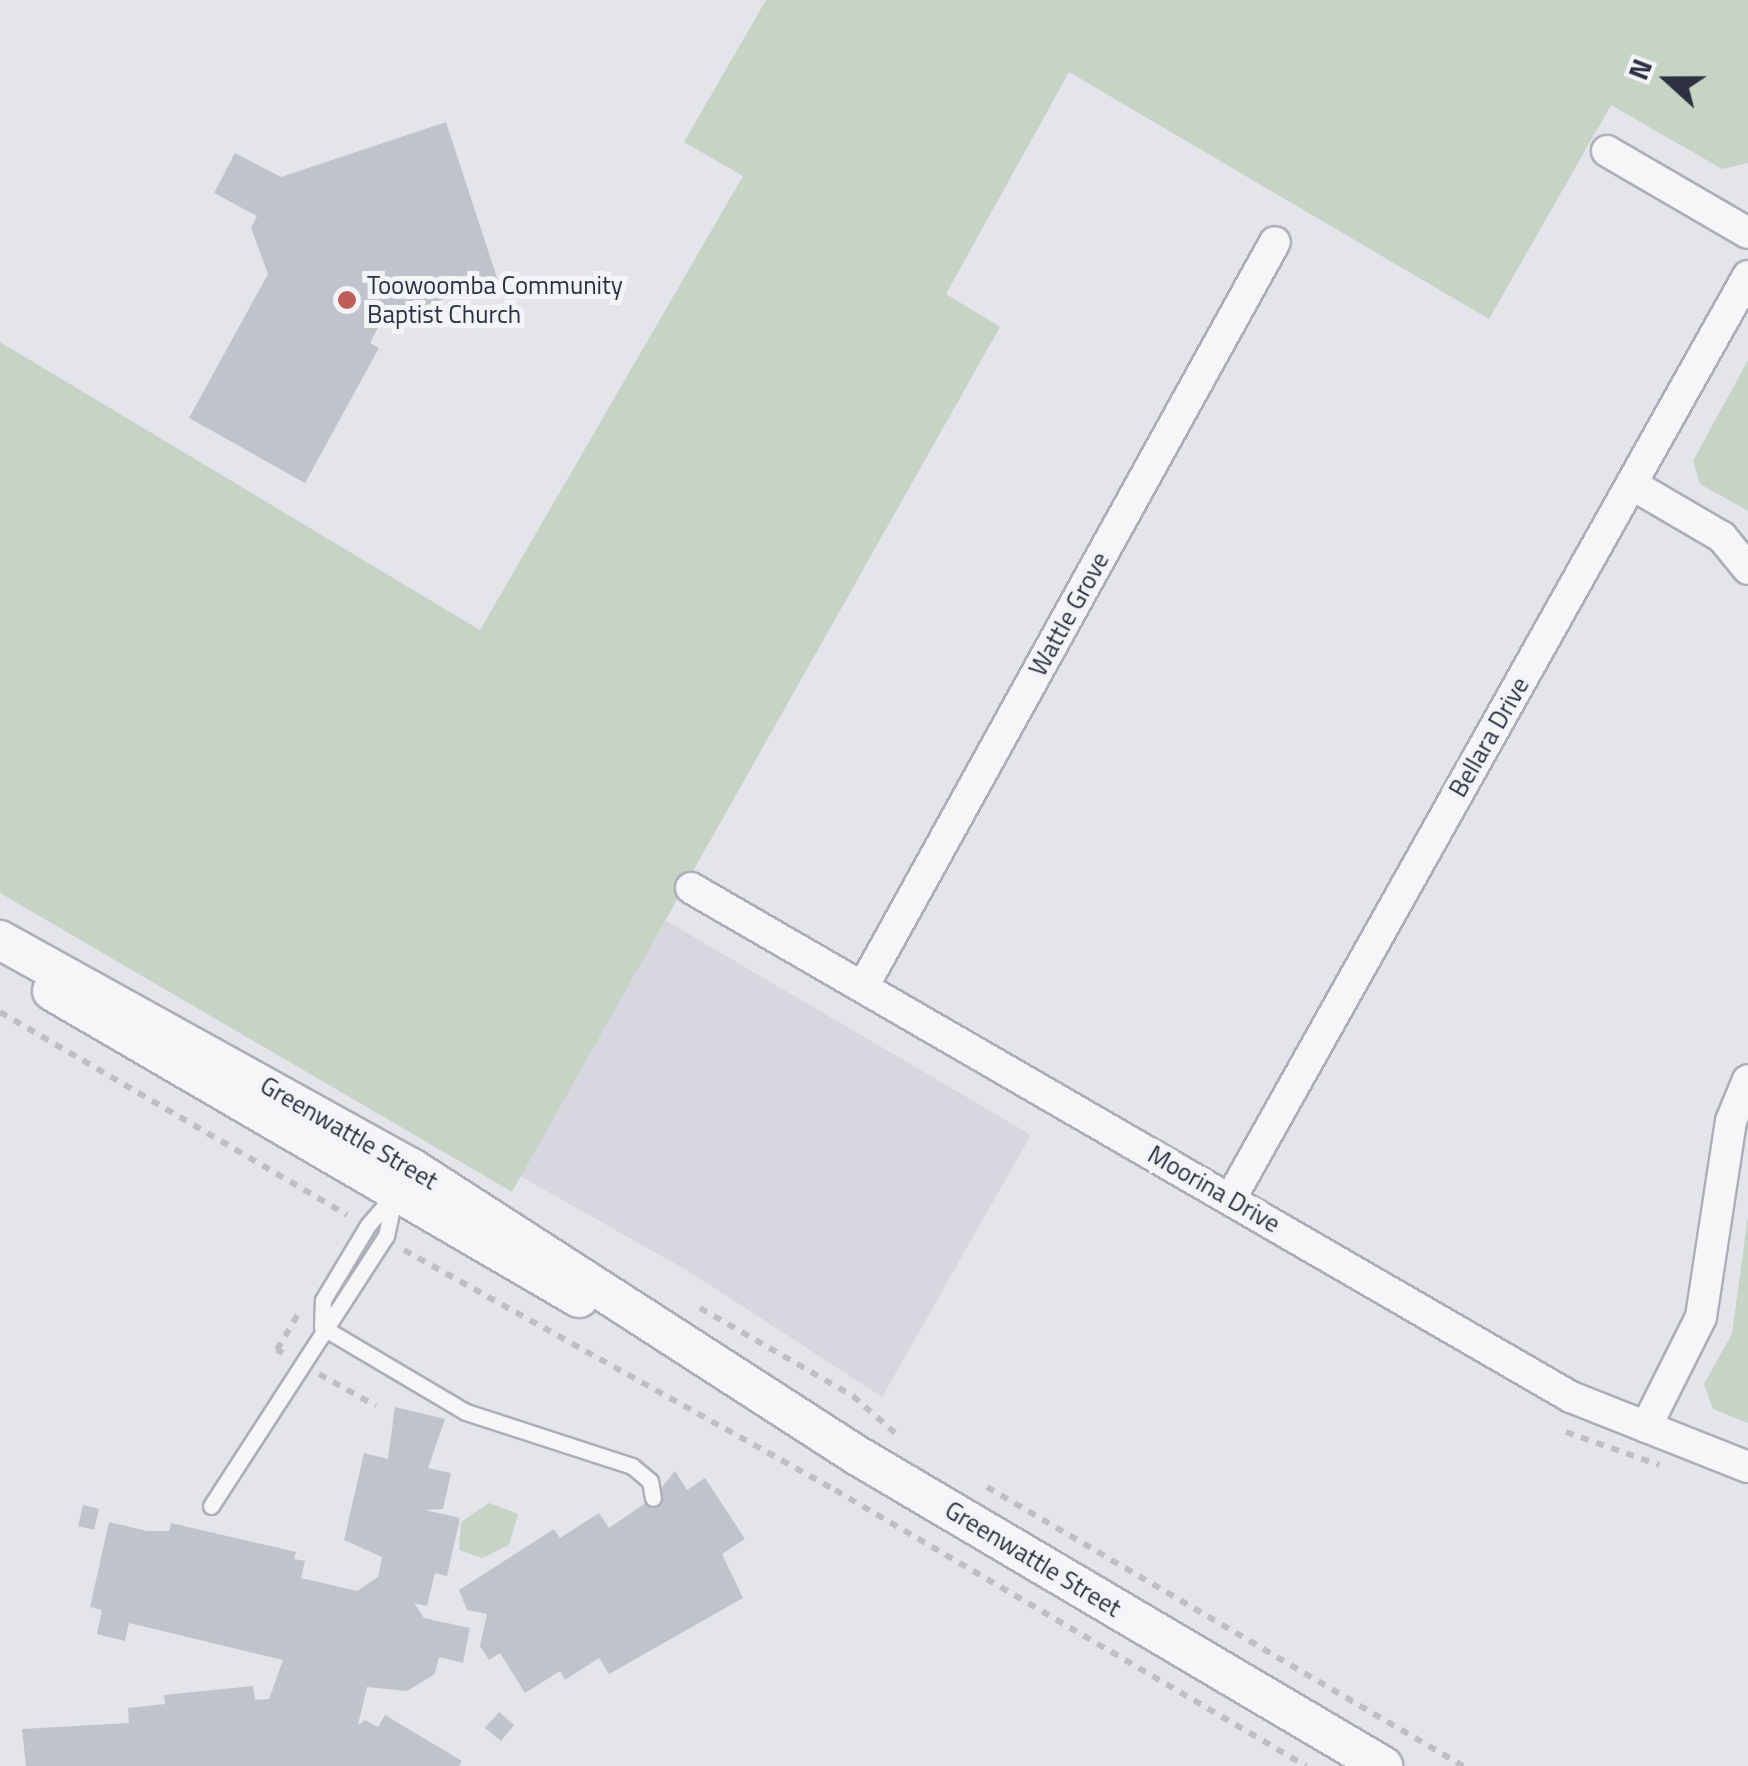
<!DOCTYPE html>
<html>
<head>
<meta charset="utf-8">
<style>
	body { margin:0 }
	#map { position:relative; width:1748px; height:1766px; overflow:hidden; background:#e3e5ea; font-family:"Titillium Web",sans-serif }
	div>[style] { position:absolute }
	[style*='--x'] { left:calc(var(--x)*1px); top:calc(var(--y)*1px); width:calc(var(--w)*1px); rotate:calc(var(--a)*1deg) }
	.built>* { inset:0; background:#d6d7df }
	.green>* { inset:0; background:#c6d3c5 }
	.building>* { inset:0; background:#c1c3cc }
	.path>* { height:6px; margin-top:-3px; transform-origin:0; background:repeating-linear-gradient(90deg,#bebfc4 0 8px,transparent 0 16px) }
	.roads { filter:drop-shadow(2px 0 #acafb7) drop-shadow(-2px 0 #acafb7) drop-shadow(0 2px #acafb7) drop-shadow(0 -2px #acafb7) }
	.service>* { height:15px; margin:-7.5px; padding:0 7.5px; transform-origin:7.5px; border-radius:7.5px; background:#f6f6f8 }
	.minor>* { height:30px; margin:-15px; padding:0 15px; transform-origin:15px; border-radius:15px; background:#f6f6f8 }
	.tertiary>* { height:38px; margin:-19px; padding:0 19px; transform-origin:19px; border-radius:19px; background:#f6f6f8 }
	.dots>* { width:28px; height:28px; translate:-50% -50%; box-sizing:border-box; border:5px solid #f3f4f7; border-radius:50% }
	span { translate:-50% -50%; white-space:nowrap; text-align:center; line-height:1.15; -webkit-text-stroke:10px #f3f4f7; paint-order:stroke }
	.poi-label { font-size:25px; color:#2d3040 }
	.left { translate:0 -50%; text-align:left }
	.street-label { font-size:25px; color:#2d3040 }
	.north { position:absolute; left:1618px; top:30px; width:100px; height:100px; -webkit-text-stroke:8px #f3f4f7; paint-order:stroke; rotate:291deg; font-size:28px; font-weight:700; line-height:40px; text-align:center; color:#2d3040 }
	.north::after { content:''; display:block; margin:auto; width:35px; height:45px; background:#2d3040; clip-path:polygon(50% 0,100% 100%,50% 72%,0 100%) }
</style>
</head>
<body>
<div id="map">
	<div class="built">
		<i style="clip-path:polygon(665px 920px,1031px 1135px,882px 1397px,688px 1271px,520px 1176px)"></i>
	</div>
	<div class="green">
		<i style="clip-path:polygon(766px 0,1748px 0,1748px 163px,1722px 169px,1611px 105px,1489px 319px,1069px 72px,946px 294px,1000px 327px,512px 1192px,0 893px,0 342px,480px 630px,743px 176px,684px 142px)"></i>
		<i style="clip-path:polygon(1748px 360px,1748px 511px,1700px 484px,1693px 461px)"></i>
		<i style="clip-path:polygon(1748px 1216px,1748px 1423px,1713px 1409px,1704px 1384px,1732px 1334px)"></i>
		<i style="clip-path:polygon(489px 1503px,518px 1514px,509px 1545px,482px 1558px,459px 1550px,461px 1522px)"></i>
	</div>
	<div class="building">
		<i style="clip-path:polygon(446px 122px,498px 281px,382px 320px,370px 343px,379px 348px,305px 483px,189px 418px,268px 274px,251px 228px,257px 216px,214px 193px,235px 153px,281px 177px)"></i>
		<i style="clip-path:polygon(395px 1407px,445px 1419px,428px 1468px,451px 1473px,443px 1509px,425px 1510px,460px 1518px,447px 1576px,435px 1573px,427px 1606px,414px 1603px,424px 1618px,470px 1628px,463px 1663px,439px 1657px,435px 1674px,407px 1691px,367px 1687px,358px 1725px,365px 1720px,378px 1727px,385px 1715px,462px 1761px,459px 1766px,26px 1766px,22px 1729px,129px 1723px,128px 1708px,165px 1704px,164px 1695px,253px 1686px,255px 1700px,269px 1699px,283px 1660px,129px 1623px,125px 1641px,97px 1634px,102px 1610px,90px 1607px,109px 1522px,147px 1531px,169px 1531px,171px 1523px,296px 1552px,294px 1559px,305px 1561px,301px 1578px,357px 1591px,378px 1577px,382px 1557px,344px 1540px,364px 1453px,388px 1459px)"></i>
		<i style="clip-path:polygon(675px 1471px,687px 1490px,705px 1478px,745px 1539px,722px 1554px,743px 1598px,609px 1674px,599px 1658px,565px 1680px,560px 1671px,525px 1693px,500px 1653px,489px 1660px,480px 1646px,487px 1614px,467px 1610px,459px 1590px,554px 1529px,560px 1538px,599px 1513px,609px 1528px,653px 1498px)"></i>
		<i style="clip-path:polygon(83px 1505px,99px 1509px,94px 1530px,78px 1526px)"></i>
		<i style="clip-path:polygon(499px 1712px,514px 1725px,501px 1741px,485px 1728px)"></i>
	</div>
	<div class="path">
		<i style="--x:0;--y:1012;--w:402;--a:30.3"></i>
		<i style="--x:404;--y:1250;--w:493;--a:29.1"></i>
		<i style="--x:835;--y:1490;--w:546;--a:30.37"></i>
		<i style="--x:700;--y:1308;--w:177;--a:29.9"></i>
		<i style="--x:853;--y:1396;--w:56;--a:41.4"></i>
		<i style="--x:283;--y:1353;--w:7;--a:-153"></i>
		<i style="--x:277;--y:1350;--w:42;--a:-59.7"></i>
		<i style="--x:319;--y:1374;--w:65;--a:29.3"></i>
		<i style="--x:1566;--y:1432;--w:99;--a:19.5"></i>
		<i style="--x:987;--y:1487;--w:552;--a:30.38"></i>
	</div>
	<div class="roads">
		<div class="service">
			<i style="--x:322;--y:1327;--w:167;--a:30.6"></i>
			<i style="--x:466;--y:1412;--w:175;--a:18"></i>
			<i style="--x:632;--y:1466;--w:23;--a:40"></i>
			<i style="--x:650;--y:1481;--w:17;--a:80"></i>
			<i style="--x:322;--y:1327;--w:27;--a:-88"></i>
			<i style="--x:323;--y:1300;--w:87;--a:-59"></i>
			<i style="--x:368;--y:1225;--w:41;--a:-48.9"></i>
			<i style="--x:211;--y:1506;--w:322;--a:-57.1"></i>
			<i style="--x:386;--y:1236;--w:43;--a:-77.9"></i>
		</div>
		<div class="minor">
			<i style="--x:1607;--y:151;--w:163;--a:30.2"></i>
			<i style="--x:1633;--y:485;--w:103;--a:30.3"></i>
			<i style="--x:1722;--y:537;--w:41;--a:50.9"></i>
			<i style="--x:691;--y:888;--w:1017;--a:30.05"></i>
			<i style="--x:1571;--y:1397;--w:190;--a:21.6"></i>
			<i style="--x:863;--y:987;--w:851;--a:-61.06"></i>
			<i style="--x:1231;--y:1198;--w:1057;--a:-60.72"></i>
			<i style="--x:1646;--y:1427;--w:123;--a:-63.4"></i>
			<i style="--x:1701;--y:1317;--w:198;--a:-81.3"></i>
			<i style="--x:1731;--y:1121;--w:44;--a:-67.5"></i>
		</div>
		<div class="tertiary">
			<i style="--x:0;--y:940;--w:469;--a:29"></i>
			<i style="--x:410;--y:1167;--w:533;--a:32.83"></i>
			<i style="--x:858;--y:1456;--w:610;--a:30.56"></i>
			<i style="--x:52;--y:991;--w:610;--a:30.22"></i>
		</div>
	</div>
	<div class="dots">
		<i style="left:347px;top:300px;background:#c15b56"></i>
	</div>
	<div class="poi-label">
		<span class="left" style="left:367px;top:300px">Toowoomba Community<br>Baptist Church</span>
	</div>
	<div class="street-label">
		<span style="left:1069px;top:614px;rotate:-61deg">Wattle Grove</span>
		<span style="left:1489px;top:737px;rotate:-60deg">Bellara Drive</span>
		<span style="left:349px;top:1133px;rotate:30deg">Greenwattle Street</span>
		<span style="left:1214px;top:1189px;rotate:30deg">Moorina Drive</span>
		<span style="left:1033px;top:1559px;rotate:31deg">Greenwattle Street</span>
	</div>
	<div class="north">N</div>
</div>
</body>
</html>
